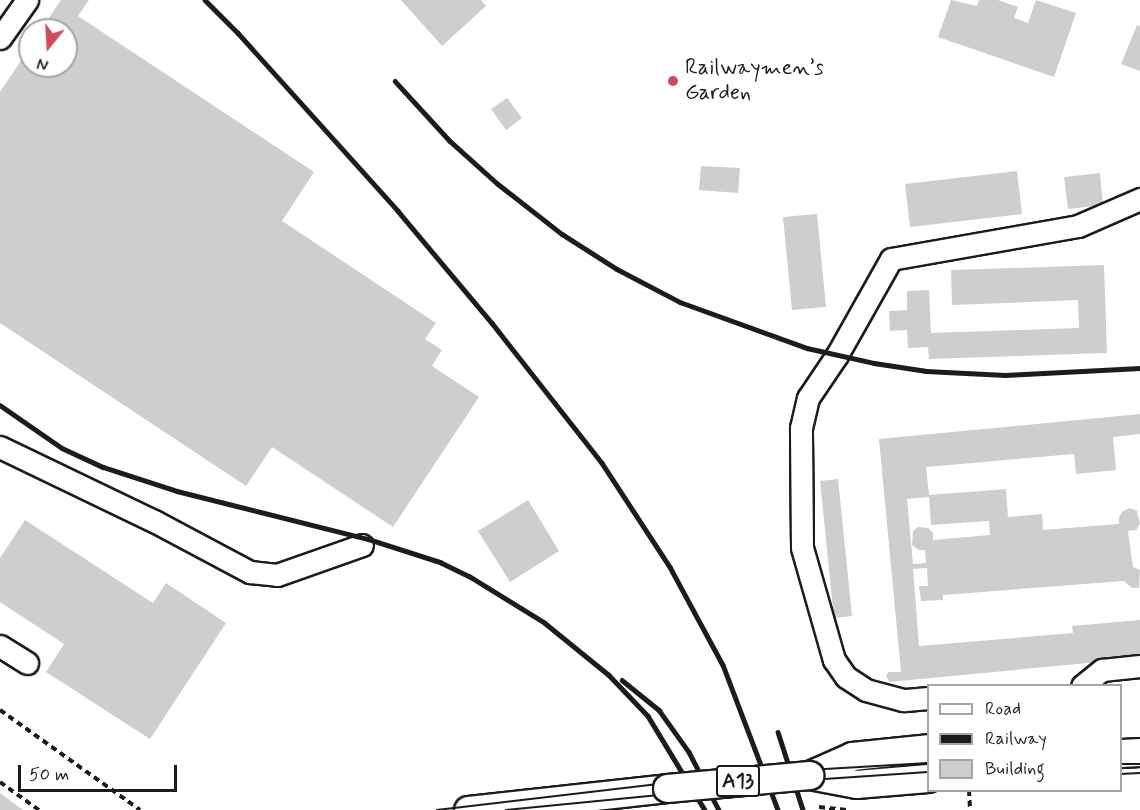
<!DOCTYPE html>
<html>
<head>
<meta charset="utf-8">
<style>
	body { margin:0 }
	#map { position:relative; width:1140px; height:810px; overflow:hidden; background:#fff; font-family:Mynerve,sans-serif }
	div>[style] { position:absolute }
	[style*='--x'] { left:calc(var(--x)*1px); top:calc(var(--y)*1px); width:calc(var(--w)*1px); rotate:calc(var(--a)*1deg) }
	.building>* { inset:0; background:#cecece }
	.path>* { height:4px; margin-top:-2px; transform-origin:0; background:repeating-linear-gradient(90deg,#1c1c1c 0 6px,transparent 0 10.5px) }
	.roads { filter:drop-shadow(2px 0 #1c1c1c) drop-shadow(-2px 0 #1c1c1c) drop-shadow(0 2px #1c1c1c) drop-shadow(0 -2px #1c1c1c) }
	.minor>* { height:21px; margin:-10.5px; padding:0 10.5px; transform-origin:10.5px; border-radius:10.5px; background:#fff }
	.major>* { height:27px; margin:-13.5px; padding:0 13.5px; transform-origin:13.5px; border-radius:13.5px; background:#fff }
	.tram>* { height:1.5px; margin:-0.75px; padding:0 0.75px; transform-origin:0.75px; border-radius:0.75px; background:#1c1c1c }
	.rail>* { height:4.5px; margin:-2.25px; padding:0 2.25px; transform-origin:2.25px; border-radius:2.25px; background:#1c1c1c }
	.bridges { filter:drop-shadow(2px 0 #1c1c1c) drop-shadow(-2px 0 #1c1c1c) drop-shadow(0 2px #1c1c1c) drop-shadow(0 -2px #1c1c1c) }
	.major-bridge>* { height:27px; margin:-13.5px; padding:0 13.5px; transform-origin:13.5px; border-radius:13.5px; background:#fff }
	.dots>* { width:16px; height:16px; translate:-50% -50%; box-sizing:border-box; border:3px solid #fff; border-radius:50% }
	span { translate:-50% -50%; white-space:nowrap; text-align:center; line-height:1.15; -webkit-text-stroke:6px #fff; paint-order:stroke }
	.shield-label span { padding:2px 4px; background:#fff; border:2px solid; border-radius:4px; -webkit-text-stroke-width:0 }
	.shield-label { font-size:21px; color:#1c1c1c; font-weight:700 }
	.poi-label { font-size:22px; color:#1c1c1c }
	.left { translate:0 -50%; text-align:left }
	.legend { position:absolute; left:927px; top:684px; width:195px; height:108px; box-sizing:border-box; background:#fff; border:2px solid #a4a4a4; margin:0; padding:8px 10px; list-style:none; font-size:18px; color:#1c1c1c }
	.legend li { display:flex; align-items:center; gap:12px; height:30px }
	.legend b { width:30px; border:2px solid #a4a4a4 }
	.north { position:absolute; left:18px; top:18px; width:60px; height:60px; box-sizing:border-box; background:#fff; border:2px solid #a4a4a4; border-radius:50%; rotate:198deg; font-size:16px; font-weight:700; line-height:24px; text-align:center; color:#1c1c1c }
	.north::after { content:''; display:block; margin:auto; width:21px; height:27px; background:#d1495b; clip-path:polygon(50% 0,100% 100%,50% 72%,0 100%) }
	.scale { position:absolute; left:18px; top:765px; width:159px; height:27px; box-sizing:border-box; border:3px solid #1c1c1c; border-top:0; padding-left:8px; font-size:18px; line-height:21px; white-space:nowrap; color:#1c1c1c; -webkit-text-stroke:4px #fff; paint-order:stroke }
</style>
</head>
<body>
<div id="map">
	<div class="building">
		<i style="clip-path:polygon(61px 0,89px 0,78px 16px,314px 172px,282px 221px,436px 323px,425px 339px,442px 350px,432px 366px,479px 397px,393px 527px,272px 447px,246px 486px,0 323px,0 92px,30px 47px,30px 66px,66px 66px,66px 30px,41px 30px)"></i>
		<i style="clip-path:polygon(401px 0,481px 0,486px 6px,442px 46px)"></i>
		<i style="clip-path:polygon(951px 0,977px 6px,979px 0,998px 0,1018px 7px,1014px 18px,1028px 23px,1036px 0,1076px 13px,1054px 77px,938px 37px)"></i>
		<i style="clip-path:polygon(1137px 25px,1140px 26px,1140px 71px,1121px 64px)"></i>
		<i style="clip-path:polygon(507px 98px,522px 118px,506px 130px,491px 109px)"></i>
		<i style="clip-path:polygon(701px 166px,740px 168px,738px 193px,699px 190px)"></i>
		<i style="clip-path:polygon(1017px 171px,1022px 214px,910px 227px,905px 184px)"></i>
		<i style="clip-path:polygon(1100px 173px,1103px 205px,1068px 209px,1064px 177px)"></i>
		<i style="clip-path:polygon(817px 214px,826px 307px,792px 310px,783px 217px)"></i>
		<i style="clip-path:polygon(1104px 265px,1107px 353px,929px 359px,928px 347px,908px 348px,907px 330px,890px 331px,889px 311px,907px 310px,907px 291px,929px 290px,931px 333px,1079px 328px,1078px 300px,952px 305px,951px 270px)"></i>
		<i style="clip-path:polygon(evenodd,1140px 414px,1140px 434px,1113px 437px,1116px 470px,1076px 474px,1074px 454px,926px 467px,929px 495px,1006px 489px,1008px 517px,1042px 514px,1043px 530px,1119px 524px,1119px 517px,1123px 511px,1130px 508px,1137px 511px,1140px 524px,1136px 530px,1128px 531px,1133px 567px,1140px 570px,1139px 588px,1132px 588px,1124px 581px,943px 595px,943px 600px,921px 601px,919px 586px,928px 586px,927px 568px,913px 569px,919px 646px,1073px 633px,1072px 626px,1140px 620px,1140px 658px,889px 682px,886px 675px,889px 672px,901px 672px,879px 439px,1140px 414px,929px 497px,931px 525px,989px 521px,990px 535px,933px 540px,933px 533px,928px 528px,918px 527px,913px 531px,912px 545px,919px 550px,925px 550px,926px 563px,913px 564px,907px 499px,929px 497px)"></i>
		<i style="clip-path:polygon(838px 479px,852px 616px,834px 618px,820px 481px)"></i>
		<i style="clip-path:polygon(528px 500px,559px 551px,510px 582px,478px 531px)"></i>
		<i style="clip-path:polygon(25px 520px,153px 603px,166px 583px,226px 623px,150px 739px,46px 672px,64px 644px,0 602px,0 558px)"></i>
		<i style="clip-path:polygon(0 793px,23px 810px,0 810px)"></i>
	</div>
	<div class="path">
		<i style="--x:0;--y:710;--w:172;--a:35.5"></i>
		<i style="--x:0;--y:782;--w:48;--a:35.7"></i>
		<i style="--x:969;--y:790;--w:20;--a:87"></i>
		<i style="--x:819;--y:807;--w:28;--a:6"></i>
	</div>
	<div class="roads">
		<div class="minor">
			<i style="--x:0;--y:38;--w:47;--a:-54.6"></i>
			<i style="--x:0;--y:447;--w:171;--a:25.7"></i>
			<i style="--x:154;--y:521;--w:109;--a:28"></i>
			<i style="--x:250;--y:572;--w:27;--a:6"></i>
			<i style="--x:277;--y:575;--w:90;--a:-19.4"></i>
			<i style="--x:0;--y:646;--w:32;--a:32"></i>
			<i style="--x:1082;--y:686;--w:26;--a:-39"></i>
			<i style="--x:1102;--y:670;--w:38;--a:-6"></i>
			<i style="--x:928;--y:698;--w:25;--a:175"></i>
			<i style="--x:903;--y:700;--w:38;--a:-165"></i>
			<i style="--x:866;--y:690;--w:24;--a:-147"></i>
			<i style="--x:846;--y:677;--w:21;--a:-125"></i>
			<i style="--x:834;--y:660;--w:116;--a:-105.9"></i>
			<i style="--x:802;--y:548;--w:120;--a:-90.5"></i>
			<i style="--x:801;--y:428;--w:31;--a:-77"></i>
			<i style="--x:808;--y:398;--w:52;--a:-56"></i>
			<i style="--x:837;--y:355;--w:110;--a:-60.6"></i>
			<i style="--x:891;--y:259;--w:190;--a:-10"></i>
			<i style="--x:1078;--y:226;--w:68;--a:-23.5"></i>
		</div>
		<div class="major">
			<i style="--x:1120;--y:753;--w:20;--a:-3"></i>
			<i style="--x:809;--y:775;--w:47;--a:-23.8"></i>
			<i style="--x:852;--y:756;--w:76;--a:-6"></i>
			<i style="--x:809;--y:775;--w:48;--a:10.8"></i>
			<i style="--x:856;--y:784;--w:72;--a:-4.8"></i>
			<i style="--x:468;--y:810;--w:200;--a:-6.3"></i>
		</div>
	</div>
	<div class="tram">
		<i style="--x:1120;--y:764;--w:20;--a:0"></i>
		<i style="--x:1120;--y:774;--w:20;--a:-3"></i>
		<i style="--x:437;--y:810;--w:231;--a:-6.7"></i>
		<i style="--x:666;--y:783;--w:143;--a:-5.2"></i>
		<i style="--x:808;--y:770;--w:120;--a:-3.3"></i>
		<i style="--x:506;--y:810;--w:305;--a:-5.6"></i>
		<i style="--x:810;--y:780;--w:118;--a:-3.9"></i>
	</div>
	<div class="rail">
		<i style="--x:205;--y:0;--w:47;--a:45"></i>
		<i style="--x:238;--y:33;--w:239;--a:48"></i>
		<i style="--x:398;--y:211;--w:146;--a:50"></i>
		<i style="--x:492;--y:323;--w:178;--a:51.8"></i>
		<i style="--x:602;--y:463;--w:124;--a:56.8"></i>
		<i style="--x:670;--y:567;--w:111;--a:61.6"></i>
		<i style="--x:723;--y:665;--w:155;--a:69.2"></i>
		<i style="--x:395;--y:81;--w:81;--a:47.5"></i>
		<i style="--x:450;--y:141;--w:64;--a:41.9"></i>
		<i style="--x:498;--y:184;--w:81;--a:38"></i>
		<i style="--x:562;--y:234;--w:65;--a:32.5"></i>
		<i style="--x:617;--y:269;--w:71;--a:27.6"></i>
		<i style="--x:680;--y:302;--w:135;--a:19.9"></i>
		<i style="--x:807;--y:348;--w:69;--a:12.6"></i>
		<i style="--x:874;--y:363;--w:53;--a:8.7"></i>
		<i style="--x:926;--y:371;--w:79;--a:2.9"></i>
		<i style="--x:1005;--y:375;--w:135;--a:-3"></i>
		<i style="--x:0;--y:405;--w:75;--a:34.7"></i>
		<i style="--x:62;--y:448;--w:45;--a:24.9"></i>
		<i style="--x:103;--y:467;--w:78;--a:18"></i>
		<i style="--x:177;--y:491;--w:197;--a:14.1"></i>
		<i style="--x:368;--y:539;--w:76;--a:17.7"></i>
		<i style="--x:440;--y:562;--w:32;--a:26"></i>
		<i style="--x:469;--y:576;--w:89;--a:31.7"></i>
		<i style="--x:545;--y:623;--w:82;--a:39.1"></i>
		<i style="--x:609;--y:675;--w:57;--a:46.4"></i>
		<i style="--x:648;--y:716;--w:110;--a:58.8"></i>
		<i style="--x:622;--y:680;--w:48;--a:39"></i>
		<i style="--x:659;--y:710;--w:52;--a:54.5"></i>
		<i style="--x:689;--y:752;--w:65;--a:62.7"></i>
		<i style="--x:778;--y:732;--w:82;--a:72.2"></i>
	</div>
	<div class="bridges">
		<div class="major-bridge">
			<i style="--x:667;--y:788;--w:143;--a:-5.2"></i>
		</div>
	</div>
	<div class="dots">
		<i style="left:673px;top:81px;background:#d1495b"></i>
	</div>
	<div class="shield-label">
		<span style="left:738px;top:781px">A13</span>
	</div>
	<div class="poi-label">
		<span class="left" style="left:685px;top:81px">Railwaymen’s<br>Garden</span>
	</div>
	<ul class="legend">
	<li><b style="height:8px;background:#fff"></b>Road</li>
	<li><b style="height:8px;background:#1c1c1c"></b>Railway</li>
	<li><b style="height:16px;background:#cecece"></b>Building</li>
	</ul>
	<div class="north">N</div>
	<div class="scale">50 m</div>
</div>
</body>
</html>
